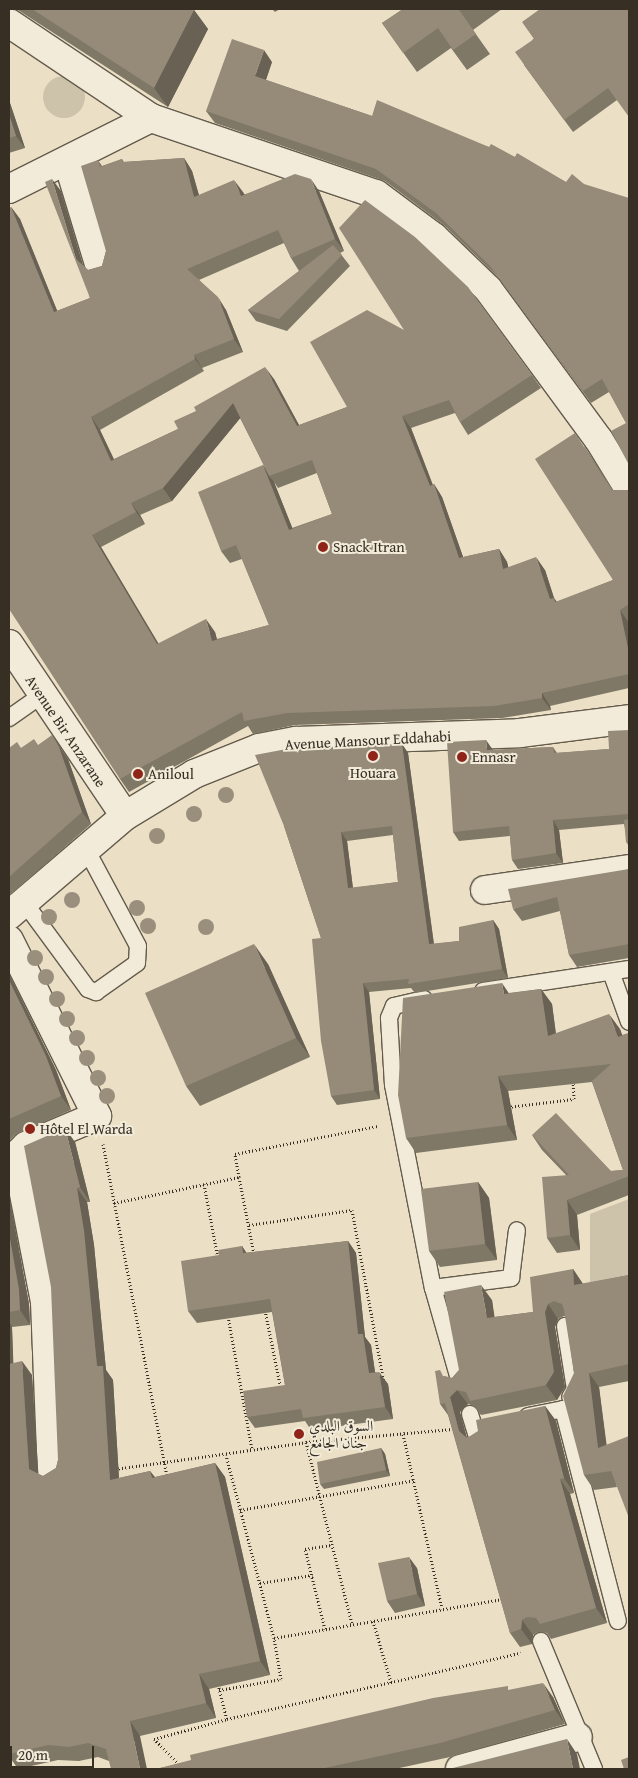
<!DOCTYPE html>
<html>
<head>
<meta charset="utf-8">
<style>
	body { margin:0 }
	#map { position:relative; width:638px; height:1778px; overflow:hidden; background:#ebe0c6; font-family:"Gentium Book Plus",Amiri,serif }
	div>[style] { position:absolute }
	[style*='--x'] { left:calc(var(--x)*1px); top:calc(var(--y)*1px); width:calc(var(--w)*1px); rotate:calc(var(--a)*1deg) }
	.green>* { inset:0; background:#cdc2aa }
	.round { border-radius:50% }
	.path>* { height:3px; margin-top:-1.5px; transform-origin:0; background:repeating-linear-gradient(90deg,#382f24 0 1px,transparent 0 3.5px) }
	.roads { filter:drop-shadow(1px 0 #655b4c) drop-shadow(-1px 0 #655b4c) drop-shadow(0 1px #655b4c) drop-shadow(0 -1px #655b4c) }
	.lane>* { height:16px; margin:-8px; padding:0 8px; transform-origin:8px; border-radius:8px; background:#f2ebda }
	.street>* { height:28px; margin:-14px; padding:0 14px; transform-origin:14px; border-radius:14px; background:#f2ebda }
	.secondary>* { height:28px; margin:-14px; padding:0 14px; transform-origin:14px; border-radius:14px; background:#f2ebda }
	.trees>* { width:16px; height:16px; margin:-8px; border-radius:50%; background:#998f7c }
	.wall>* { inset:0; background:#807867 }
	.shaded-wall>* { inset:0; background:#686154 }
	.building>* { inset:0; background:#958b78 }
	.dots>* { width:14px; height:14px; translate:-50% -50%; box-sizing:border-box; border:2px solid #f2ebda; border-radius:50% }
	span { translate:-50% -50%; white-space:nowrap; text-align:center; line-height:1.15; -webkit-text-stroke:4px #f2ebda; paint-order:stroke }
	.poi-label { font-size:15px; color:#382f24 }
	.left { translate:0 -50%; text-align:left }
	.street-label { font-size:15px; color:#382f24 }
	.frame { position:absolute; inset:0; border:10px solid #382f24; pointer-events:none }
	.scale { position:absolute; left:10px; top:1746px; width:84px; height:22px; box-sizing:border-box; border:2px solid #382f24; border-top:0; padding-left:6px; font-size:15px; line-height:18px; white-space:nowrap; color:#382f24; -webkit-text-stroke:4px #f2ebda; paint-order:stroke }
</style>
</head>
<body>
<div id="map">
	<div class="green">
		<i class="round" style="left:43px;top:76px;width:42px;height:42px"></i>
		<i style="clip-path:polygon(629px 1199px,629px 1281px,590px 1289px,590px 1214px)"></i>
	</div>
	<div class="path">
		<i style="--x:508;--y:1107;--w:66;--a:-6.9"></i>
		<i style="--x:574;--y:1099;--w:17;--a:-93"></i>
		<i style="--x:103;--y:1144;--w:339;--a:79.1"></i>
		<i style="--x:239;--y:1177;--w:78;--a:79"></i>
		<i style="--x:204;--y:1184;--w:75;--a:79.3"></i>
		<i style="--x:114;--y:1203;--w:128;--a:-11.7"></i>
		<i style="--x:239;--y:1177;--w:23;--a:-100"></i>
		<i style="--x:235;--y:1154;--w:146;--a:-11.1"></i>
		<i style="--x:249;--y:1225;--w:104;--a:-8.3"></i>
		<i style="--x:352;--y:1210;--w:176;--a:79.5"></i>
		<i style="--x:265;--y:1310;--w:81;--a:78.6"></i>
		<i style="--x:228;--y:1316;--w:136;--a:79.8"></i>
		<i style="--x:403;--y:1434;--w:179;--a:77.4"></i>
		<i style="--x:306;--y:1442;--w:188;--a:75.8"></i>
		<i style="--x:115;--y:1469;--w:193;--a:-8"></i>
		<i style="--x:306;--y:1442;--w:147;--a:-5.1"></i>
		<i style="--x:240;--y:1510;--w:178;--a:-9.7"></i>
		<i style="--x:260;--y:1583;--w:53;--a:-8.7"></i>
		<i style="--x:373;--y:1621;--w:64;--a:73.6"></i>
		<i style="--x:325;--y:1629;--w:82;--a:-104"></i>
		<i style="--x:305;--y:1549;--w:26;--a:-9"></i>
		<i style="--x:274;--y:1638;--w:232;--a:-9.7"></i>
		<i style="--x:218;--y:1684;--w:36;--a:76"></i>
		<i style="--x:219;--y:1690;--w:63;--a:-10.1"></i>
		<i style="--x:281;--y:1679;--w:42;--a:-99.7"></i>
		<i style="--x:274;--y:1638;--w:189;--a:-104.7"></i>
		<i style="--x:184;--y:1769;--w:42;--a:-135"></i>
		<i style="--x:154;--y:1739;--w:76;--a:-15.3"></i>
		<i style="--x:227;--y:1719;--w:301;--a:-12.7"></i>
	</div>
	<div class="roads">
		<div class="lane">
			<i style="--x:9;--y:718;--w:39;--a:-35"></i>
			<i style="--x:24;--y:902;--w:108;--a:53.7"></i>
			<i style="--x:88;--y:989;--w:9;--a:21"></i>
			<i style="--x:96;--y:992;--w:50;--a:-35.3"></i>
			<i style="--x:137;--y:963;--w:17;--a:-87"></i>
			<i style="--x:138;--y:946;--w:110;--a:-118.2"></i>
			<i style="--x:611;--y:972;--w:53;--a:70.2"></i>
			<i style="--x:483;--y:991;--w:148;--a:-8.6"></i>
			<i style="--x:424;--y:999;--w:31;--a:167"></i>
			<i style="--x:394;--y:1006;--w:13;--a:113"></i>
			<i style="--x:389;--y:1018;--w:67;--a:86.6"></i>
			<i style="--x:393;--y:1085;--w:207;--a:78.9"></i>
			<i style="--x:433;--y:1288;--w:99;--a:74.1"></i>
			<i style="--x:433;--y:1288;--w:79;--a:-7.3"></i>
			<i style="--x:511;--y:1278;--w:48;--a:-82.9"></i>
			<i style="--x:565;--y:1326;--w:64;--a:81"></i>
			<i style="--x:575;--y:1389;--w:9;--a:122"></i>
			<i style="--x:470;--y:1414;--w:30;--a:73"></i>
			<i style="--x:528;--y:1416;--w:36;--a:-11"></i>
			<i style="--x:563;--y:1409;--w:219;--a:75.5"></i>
			<i style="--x:541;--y:1641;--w:139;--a:67.5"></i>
		</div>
		<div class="street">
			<i style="--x:9;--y:23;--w:171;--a:33.8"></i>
			<i style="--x:151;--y:118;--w:237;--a:18.7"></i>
			<i style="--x:376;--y:194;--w:72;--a:36.6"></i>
			<i style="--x:434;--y:237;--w:75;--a:43.9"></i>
			<i style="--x:488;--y:289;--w:187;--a:53.7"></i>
			<i style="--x:599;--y:440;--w:57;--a:58.5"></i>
			<i style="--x:68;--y:162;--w:110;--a:73.1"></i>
			<i style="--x:9;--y:189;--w:159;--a:-26.6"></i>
			<i style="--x:485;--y:890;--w:146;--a:-8.3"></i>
			<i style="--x:9;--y:940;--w:197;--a:63.4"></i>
			<i style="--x:97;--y:1116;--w:77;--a:157.1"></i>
			<i style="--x:26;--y:1146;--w:10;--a:135"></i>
			<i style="--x:19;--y:1153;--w:10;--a:96"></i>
			<i style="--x:18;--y:1163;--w:142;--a:79"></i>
			<i style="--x:45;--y:1302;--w:173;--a:87.7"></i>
			<i style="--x:460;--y:1769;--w:122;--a:-15.2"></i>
		</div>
		<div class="secondary">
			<i style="--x:9;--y:644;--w:207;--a:56"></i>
			<i style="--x:9;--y:915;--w:153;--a:-40.5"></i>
			<i style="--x:125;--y:816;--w:81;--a:-31.3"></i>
			<i style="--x:194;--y:774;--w:70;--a:-21.8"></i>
			<i style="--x:259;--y:748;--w:38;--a:-11"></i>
			<i style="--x:296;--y:741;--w:224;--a:-2"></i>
			<i style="--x:520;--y:733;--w:110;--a:-7.3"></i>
		</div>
	</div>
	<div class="trees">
		<i style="left:226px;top:795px"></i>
		<i style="left:194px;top:814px"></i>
		<i style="left:157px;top:836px"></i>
		<i style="left:72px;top:900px"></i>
		<i style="left:137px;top:908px"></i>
		<i style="left:49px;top:917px"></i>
		<i style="left:148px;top:926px"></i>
		<i style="left:206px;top:927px"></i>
		<i style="left:35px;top:958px"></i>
		<i style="left:46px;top:977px"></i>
		<i style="left:57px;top:999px"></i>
		<i style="left:67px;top:1019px"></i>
		<i style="left:77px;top:1038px"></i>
		<i style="left:87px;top:1058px"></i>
		<i style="left:98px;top:1078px"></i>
		<i style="left:107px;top:1096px"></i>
	</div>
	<div class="wall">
		<i style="clip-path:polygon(12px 9px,192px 9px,194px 10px,208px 29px,168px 107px,18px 10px)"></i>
		<i style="clip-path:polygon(272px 9px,280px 9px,275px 12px)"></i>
		<i style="clip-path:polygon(403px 9px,502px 9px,473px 30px,490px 54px,467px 70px,451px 48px,417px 72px,382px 23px)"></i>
		<i style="clip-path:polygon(629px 9px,617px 100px,573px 132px,524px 65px,533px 39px)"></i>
		<i style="clip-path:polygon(272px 62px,266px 80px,372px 116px,489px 147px,515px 157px,566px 182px,584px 184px,626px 423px,609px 392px,591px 403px,499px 278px,445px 226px,385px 181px,215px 123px,206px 111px)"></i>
		<i style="clip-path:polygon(9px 100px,25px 148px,9px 153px)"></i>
		<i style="clip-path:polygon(evenodd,184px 158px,192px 171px,199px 195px,243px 192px,244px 194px,319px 191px,344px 251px,340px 253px,350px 266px,287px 331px,256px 321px,248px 310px,299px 271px,291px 258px,284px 243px,199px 280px,226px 310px,243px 352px,202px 368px,204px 371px,100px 430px,114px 459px,178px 429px,274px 379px,299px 425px,347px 407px,404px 330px,532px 375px,541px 388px,468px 435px,460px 422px,455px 413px,411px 428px,433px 485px,434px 484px,442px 497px,463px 557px,499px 549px,507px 562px,508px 567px,545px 570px,554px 598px,557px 602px,613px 580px,584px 446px,613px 490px,628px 490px,629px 488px,629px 688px,550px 706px,551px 710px,502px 718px,295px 725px,253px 734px,248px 726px,129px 792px,120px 779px,11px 207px,20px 219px,57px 311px,90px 298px,61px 191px,83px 265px,88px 270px,102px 266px,106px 251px,98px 160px,102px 166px,122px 159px,124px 162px,184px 158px,240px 418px,266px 469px,263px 465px,221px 551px,230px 563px,242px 559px,269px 625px,217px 639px,215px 632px,158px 644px,101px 547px,145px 524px,140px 515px,172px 501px,240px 418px,184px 158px,317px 473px,332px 514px,292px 528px,274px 482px,278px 488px,317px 473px)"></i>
		<i style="clip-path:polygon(629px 730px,629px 846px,624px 824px,559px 830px,563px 863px,518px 869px,512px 860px,510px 836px,459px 841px,453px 832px,493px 750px,553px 747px,557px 753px,609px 749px)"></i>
		<i style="clip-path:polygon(evenodd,402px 744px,408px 753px,434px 944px,459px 941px,493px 920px,499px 929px,508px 978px,415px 993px,411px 988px,369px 992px,380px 1099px,337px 1105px,331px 1096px,321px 938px,284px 826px,402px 744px,393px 835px,398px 882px,353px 888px,347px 841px,393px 835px)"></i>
		<i style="clip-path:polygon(38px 745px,68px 759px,91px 824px,9px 896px,9px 748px,21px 748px)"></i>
		<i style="clip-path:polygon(629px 869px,629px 958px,577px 967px,569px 955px,560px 911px,522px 921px,513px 909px)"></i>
		<i style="clip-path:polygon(268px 964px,310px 1057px,200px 1106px,186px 1086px)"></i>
		<i style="clip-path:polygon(9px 974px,56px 1070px,71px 1110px,15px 1135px,9px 1141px)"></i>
		<i style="clip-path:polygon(541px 989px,552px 1004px,556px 1034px,620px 1029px,622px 1035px,629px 1033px,629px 1195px,577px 1215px,580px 1250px,557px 1253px,547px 1238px,566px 1175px,542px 1150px,532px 1135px,611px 1171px,623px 1170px,592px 1082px,508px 1091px,517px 1140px,416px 1153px,406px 1138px,509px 993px)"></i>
		<i style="clip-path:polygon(75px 1142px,90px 1202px,87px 1202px,94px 1245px,106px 1370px,113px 1380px,119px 1478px,150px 1471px,155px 1477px,215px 1463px,225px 1477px,270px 1675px,209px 1689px,216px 1718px,140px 1736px,109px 1761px,98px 1757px,79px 1761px,58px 1760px,18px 1769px,9px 1756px,9px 1195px,29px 1304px,30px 1325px,12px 1327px,13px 1363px,32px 1375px,38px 1474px,43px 1476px,56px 1468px,58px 1460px)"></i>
		<i style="clip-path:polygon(478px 1182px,489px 1198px,497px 1260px,440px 1267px,429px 1251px)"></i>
		<i style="clip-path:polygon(348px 1241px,356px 1253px,365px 1337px,371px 1345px,375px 1372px,388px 1384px,393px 1419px,311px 1430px,305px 1421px,255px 1428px,247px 1417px,285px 1385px,272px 1312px,197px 1323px,188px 1311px,219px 1255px,242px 1246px,246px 1253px)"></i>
		<i style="clip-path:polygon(573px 1269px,583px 1284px,629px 1275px,629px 1381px,599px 1387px,606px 1444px,617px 1487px,594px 1490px,584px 1475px,574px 1373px,566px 1317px,564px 1316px,558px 1319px,555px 1327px,565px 1387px,557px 1400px,481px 1415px,474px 1406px,468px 1404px,460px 1412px,467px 1438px,545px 1406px,556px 1421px,574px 1493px,570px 1494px,607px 1623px,551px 1639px,547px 1633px,538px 1632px,533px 1635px,532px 1644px,520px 1647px,510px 1633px,448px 1415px,440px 1404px,444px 1376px,452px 1378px,459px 1370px,492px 1300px,494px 1317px,533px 1312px)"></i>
		<i style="clip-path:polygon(381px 1448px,385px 1454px,390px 1476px,324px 1489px,320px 1484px)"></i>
		<i style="clip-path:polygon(417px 1568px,425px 1606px,395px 1613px,387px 1601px)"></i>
		<i style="clip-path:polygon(510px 1690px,553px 1697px,565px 1724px,450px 1757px,395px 1769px,156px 1769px)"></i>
	</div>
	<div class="shaded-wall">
		<i style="clip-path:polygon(194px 10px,208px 29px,168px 107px,154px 88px)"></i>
		<i style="clip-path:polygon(264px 50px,272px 62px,263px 88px,255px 76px)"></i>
		<i style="clip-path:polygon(9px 100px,25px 148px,16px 136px,9px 114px)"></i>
		<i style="clip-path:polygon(184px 158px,192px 171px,203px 210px,194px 197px)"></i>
		<i style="clip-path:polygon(52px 179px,61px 191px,85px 272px,76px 259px)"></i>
		<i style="clip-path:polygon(311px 179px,319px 191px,344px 251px,335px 239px)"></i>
		<i style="clip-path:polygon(234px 180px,243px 192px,250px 208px,241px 196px)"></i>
		<i style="clip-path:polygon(11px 207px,20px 219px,63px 325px,54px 312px)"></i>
		<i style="clip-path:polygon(218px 297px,226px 310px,243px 352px,234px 339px)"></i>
		<i style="clip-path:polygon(194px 355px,202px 368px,204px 371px,195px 359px)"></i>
		<i style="clip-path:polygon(265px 367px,274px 379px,306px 438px,297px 426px)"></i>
		<i style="clip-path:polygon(233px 403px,242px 416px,172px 501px,163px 488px)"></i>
		<i style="clip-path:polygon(402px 416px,411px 428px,438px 499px,430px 486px)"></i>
		<i style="clip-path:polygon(91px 417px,100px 430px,120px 473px,111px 461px)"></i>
		<i style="clip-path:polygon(263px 465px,270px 476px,269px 476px,274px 482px,298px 542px,289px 530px)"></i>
		<i style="clip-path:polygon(434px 484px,442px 497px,468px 571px,459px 558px)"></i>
		<i style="clip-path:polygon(131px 503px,140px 515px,145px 524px,136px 512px)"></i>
		<i style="clip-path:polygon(92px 535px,101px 547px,166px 656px,157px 644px)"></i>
		<i style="clip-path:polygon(499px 549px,507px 562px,512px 581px,503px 569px)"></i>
		<i style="clip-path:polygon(536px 557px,545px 570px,554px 598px,562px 610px,550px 599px)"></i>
		<i style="clip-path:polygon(620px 610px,629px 623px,629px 653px)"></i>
		<i style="clip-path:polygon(206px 619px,215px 632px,220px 653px,212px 641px)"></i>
		<i style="clip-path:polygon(542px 693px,550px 706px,551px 710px,542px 698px)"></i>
		<i style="clip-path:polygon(52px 735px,68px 759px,91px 824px,82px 812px)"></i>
		<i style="clip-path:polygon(486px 740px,493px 750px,493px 760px,487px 750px)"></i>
		<i style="clip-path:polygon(402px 744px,408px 753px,435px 953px,429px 944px)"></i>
		<i style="clip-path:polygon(553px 820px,559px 830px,563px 863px,556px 853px)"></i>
		<i style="clip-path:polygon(341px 832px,347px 841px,354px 897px,348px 888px)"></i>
		<i style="clip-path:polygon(493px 920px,499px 929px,508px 978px,502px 969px)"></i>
		<i style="clip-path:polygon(254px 944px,268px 964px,310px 1057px,296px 1038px)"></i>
		<i style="clip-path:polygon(9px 974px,56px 1070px,71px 1110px,61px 1096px,9px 980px)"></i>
		<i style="clip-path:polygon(363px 983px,369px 992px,380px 1099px,374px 1090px)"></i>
		<i style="clip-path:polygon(502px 983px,512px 998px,504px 994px)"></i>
		<i style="clip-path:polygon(541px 989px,552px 1004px,558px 1051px,548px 1036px)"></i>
		<i style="clip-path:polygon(609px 1014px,620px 1029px,628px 1052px,618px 1037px)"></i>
		<i style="clip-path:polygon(498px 1076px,508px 1091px,517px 1140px,507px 1125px)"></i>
		<i style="clip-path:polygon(65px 1128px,75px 1142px,90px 1202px,80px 1187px)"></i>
		<i style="clip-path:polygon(478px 1182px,489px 1198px,497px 1260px,485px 1244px)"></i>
		<i style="clip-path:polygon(77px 1188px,87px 1202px,94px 1245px,106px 1370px,113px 1380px,120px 1495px,110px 1480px)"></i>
		<i style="clip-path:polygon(9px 1195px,29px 1304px,30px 1325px,20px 1310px,9px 1233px)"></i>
		<i style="clip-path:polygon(567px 1200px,577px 1215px,580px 1250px,570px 1235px)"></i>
		<i style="clip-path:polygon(348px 1241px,356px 1253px,365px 1337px,371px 1345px,377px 1385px,369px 1373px,358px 1334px)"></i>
		<i style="clip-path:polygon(242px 1246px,250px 1258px,243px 1253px)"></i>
		<i style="clip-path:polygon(573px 1269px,583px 1284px,574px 1285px)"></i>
		<i style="clip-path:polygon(481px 1285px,492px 1300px,497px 1333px,487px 1318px)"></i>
		<i style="clip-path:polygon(548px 1304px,558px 1319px,555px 1327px,565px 1387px,557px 1400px,546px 1385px,545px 1312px)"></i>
		<i style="clip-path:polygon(9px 1321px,12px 1327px,14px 1379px,9px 1372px)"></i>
		<i style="clip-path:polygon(22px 1361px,32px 1375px,39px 1483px,29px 1469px)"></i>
		<i style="clip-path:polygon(379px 1372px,388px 1384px,393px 1419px,385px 1407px)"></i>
		<i style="clip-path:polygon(589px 1373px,599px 1387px,609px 1463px,598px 1448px)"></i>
		<i style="clip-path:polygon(457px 1390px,468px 1404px,460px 1412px,469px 1446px,459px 1431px,450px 1397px)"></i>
		<i style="clip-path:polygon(545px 1406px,556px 1421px,574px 1493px,564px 1478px)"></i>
		<i style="clip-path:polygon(381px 1448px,385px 1454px,390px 1476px,386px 1470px)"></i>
		<i style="clip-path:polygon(215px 1463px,225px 1477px,270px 1675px,260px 1661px)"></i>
		<i style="clip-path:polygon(150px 1471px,160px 1485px,152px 1478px)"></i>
		<i style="clip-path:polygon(560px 1479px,570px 1494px,607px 1623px,596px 1608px)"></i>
		<i style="clip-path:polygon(409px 1557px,417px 1568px,425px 1606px,417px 1594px)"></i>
		<i style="clip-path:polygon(522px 1620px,533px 1635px,532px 1644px,521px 1629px)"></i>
		<i style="clip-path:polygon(199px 1674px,209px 1689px,216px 1718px,206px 1703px)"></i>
		<i style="clip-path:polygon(543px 1683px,553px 1697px,565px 1724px,555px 1710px)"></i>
		<i style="clip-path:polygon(130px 1721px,140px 1736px,147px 1769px,140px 1769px)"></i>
		<i style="clip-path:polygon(567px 1739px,577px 1754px,580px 1769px,573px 1769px)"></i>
	</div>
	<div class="building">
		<i style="clip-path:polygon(32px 9px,192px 9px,194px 10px,154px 88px)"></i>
		<i style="clip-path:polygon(403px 9px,461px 9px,459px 10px,476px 34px,453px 50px,438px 28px,403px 53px,382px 23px)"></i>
		<i style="clip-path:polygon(540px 9px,629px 9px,629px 117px,608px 88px,564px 120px,515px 52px,534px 39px,522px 22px)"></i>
		<i style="clip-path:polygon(232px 39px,264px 50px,255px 76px,372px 116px,377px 100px,489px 147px,491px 144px,515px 157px,517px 153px,566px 182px,572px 174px,584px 184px,629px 198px,629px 465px,611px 431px,626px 423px,602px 379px,583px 391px,490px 266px,436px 213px,376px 169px,206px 111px)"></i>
		<i style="clip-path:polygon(9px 114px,16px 136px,9px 138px)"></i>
		<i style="clip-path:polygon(evenodd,184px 158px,194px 197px,234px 180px,241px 196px,295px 174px,311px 179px,335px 239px,291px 258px,278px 230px,187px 269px,218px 297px,234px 339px,194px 355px,195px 359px,91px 417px,111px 461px,178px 429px,174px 421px,196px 411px,194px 407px,265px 367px,297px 426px,347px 407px,310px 342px,367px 310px,404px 330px,339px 228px,365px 200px,415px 237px,468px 287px,532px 375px,460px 422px,449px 400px,402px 416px,430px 486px,434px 484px,459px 558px,499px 549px,503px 569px,536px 557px,550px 599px,554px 598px,555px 602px,613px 580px,535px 459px,575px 433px,612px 490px,628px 490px,629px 488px,629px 604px,620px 610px,629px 653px,629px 674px,542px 693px,542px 698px,494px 706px,287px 713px,244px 721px,242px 712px,120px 779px,9px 609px,9px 208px,11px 207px,54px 312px,90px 298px,45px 182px,52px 179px,76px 259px,88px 270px,102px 266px,106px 251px,81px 166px,98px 160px,100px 167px,122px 159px,123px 162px,184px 158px,233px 403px,269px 476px,312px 460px,332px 514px,289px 530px,263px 465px,198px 492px,221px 551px,236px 545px,269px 625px,212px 641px,206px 619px,157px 644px,92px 535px,136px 512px,131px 503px,163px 488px,233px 403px)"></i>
		<i style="clip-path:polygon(333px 245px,342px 255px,279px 319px,248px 310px)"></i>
		<i style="clip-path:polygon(629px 730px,629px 814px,553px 820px,556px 853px,512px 860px,509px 826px,453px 832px,447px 742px,486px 740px,487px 750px,553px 747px,554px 753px,609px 749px,608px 731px)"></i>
		<i style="clip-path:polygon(52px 735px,59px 747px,82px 812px,9px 877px,9px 748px,17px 742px,21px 748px,34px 739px,38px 745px)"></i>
		<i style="clip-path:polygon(evenodd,402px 744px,429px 944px,459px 941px,459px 927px,493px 920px,502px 969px,408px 984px,409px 979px,363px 983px,374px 1090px,331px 1096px,321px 1041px,312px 939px,321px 938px,284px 826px,255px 755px,292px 748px,402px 744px,392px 826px,398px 882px,348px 888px,341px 832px,392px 826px)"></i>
		<i style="clip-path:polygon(629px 819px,629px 846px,626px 842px,624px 820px)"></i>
		<i style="clip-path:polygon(629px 869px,629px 944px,597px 950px,569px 955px,557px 897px,513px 909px,508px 889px)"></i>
		<i style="clip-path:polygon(254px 944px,296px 1038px,186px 1086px,145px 993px)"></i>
		<i style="clip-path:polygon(9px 980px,46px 1056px,61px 1096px,9px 1119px)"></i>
		<i style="clip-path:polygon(502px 983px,504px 994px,541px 989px,548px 1036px,609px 1014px,618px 1037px,629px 1033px,629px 1176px,567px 1200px,570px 1235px,547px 1238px,542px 1177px,569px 1175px,532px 1135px,556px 1113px,611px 1171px,623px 1170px,592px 1081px,611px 1064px,498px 1076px,507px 1125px,406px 1138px,398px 1095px,403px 998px)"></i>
		<i style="clip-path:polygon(65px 1128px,80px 1187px,77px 1188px,84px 1230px,97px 1366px,103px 1366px,110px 1480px,150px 1471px,152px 1478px,215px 1463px,260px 1661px,199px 1674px,206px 1703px,130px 1721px,140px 1769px,111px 1769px,106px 1749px,88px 1743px,69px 1747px,48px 1745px,9px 1754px,9px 1364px,22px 1361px,29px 1469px,43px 1476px,56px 1468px,58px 1460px,51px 1287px,24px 1146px)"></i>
		<i style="clip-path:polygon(478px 1182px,485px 1244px,429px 1251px,421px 1189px)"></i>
		<i style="clip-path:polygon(9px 1233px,19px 1289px,20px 1310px,9px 1312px)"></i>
		<i style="clip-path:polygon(348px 1241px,358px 1334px,363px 1334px,369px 1373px,379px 1372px,385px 1407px,303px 1418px,301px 1409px,247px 1417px,243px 1391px,285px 1385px,270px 1299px,188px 1311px,181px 1261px,219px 1255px,218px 1250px,242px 1246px,243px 1253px)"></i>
		<i style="clip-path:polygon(573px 1269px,574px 1285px,629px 1275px,629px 1364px,589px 1373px,598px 1448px,629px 1436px,629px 1518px,611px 1471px,584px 1475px,563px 1396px,574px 1373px,564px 1310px,562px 1304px,554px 1301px,548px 1304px,545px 1312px,554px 1372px,546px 1385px,470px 1401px,466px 1392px,457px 1390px,450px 1397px,459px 1431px,467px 1438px,478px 1431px,476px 1420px,545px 1406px,564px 1478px,560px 1479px,596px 1608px,540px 1624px,536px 1618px,527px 1617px,522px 1620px,521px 1629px,510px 1633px,445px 1403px,440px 1404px,435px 1371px,440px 1370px,443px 1376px,452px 1378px,459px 1370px,444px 1292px,481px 1285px,487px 1318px,533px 1312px,530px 1277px)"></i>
		<i style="clip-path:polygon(381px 1448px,386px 1470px,320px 1484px,317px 1462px)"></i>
		<i style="clip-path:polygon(409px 1557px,417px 1594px,387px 1601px,378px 1563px)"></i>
		<i style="clip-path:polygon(543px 1683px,555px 1710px,440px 1743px,320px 1769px,156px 1769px,191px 1760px,190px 1755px,433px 1698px,508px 1686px,508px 1690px)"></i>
		<i style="clip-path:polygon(567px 1739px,573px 1769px,449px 1769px)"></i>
		<i style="clip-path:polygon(629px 1757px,629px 1769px,624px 1769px,621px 1760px)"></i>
	</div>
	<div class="dots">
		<i style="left:323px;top:547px;background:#8f2418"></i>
		<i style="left:373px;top:756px;background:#8f2418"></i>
		<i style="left:462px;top:757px;background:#8f2418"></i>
		<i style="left:138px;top:774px;background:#8f2418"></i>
		<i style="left:30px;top:1129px;background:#8f2418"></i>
		<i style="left:299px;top:1434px;background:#8f2418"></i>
	</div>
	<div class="poi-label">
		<span class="left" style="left:333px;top:547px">Snack Itran</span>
		<span class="left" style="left:472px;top:757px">Ennasr</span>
		<span style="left:373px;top:773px">Houara</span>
		<span class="left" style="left:148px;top:774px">Aniloul</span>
		<span class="left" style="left:40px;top:1129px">Hôtel El Warda</span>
		<span class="left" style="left:309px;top:1434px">السوق البلدي<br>جنان الجامع</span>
	</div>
	<div class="street-label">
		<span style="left:66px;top:731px;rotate:56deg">Avenue Bir Anzarane</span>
		<span style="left:368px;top:740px;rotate:-3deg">Avenue Mansour Eddahabi</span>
	</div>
	<div class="frame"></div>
	<div class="scale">20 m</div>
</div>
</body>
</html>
